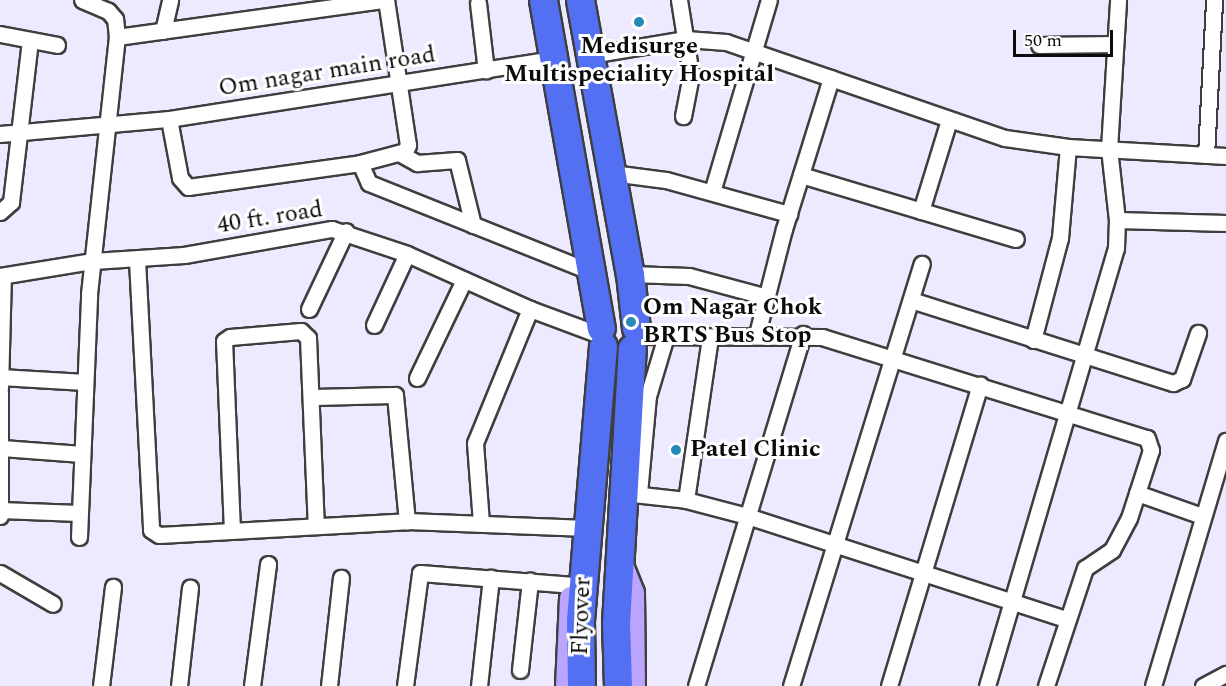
<!DOCTYPE html>
<html>
<head>
<meta charset="utf-8">
<style>
	body { margin:0 }
	#map { position:relative; width:1226px; height:686px; overflow:hidden; background:#ede9ff; font-family:Spectral,serif }
	div>[style] { position:absolute }
	[style*='--x'] { left:calc(var(--x)*1px); top:calc(var(--y)*1px); width:calc(var(--w)*1px); rotate:calc(var(--a)*1deg) }
	.roads { filter:drop-shadow(2px 0 #3e3e3e) drop-shadow(-2px 0 #3e3e3e) drop-shadow(0 2px #3e3e3e) drop-shadow(0 -2px #3e3e3e) }
	.street>* { height:15px; margin:-7.5px; padding:0 7.5px; transform-origin:7.5px; border-radius:7.5px; background:#fff }
	.secondary>* { height:21px; margin:-10.5px; padding:0 10.5px; transform-origin:10.5px; border-radius:10.5px; background:#bca5fe }
	.highway>* { height:27px; margin:-13.5px; padding:0 13.5px; transform-origin:13.5px; border-radius:13.5px; background:#5470f2 }
	.dots>* { width:16px; height:16px; translate:-50% -50%; box-sizing:border-box; border:3px solid #fff; border-radius:50% }
	span { translate:-50% -50%; white-space:nowrap; text-align:center; line-height:1.15; -webkit-text-stroke:6px #fff; paint-order:stroke }
	.poi-label { font-size:24px; color:#0b0b0b; font-weight:700 }
	.left { translate:0 -50%; text-align:left }
	.street-label { font-size:24px; color:#0b0b0b }
	.scale { position:absolute; left:1013px; top:30px; width:100px; height:27px; box-sizing:border-box; border:3px solid #0b0b0b; border-top:0; padding-left:8px; font-size:18px; line-height:21px; white-space:nowrap; color:#0b0b0b; -webkit-text-stroke:4px #fff; paint-order:stroke }
</style>
</head>
<body>
<div id="map">
	<div class="roads">
		<div class="street">
			<i style="--x:679;--y:0;--w:76;--a:80.9"></i>
			<i style="--x:691;--y:75;--w:42;--a:101"></i>
			<i style="--x:478;--y:3;--w:68;--a:83.3"></i>
			<i style="--x:163;--y:31;--w:32;--a:-77"></i>
			<i style="--x:0;--y:34;--w:58;--a:10.9"></i>
			<i style="--x:117;--y:37;--w:268;--a:-7.9"></i>
			<i style="--x:1039;--y:45;--w:76;--a:-0.8"></i>
			<i style="--x:590;--y:55;--w:97;--a:-9.5"></i>
			<i style="--x:686;--y:39;--w:40;--a:4.3"></i>
			<i style="--x:726;--y:42;--w:295;--a:19"></i>
			<i style="--x:1005;--y:138;--w:64;--a:8.1"></i>
			<i style="--x:1068;--y:147;--w:158;--a:3.3"></i>
			<i style="--x:169;--y:119;--w:60;--a:79.4"></i>
			<i style="--x:180;--y:178;--w:12;--a:48"></i>
			<i style="--x:188;--y:187;--w:174;--a:-7.9"></i>
			<i style="--x:360;--y:163;--w:47;--a:-14.9"></i>
			<i style="--x:405;--y:151;--w:7;--a:-63"></i>
			<i style="--x:408;--y:145;--w:147;--a:-98.6"></i>
			<i style="--x:0;--y:134;--w:170;--a:-5.1"></i>
			<i style="--x:169;--y:119;--w:388;--a:-8.9"></i>
			<i style="--x:399;--y:153;--w:21;--a:29"></i>
			<i style="--x:417;--y:163;--w:40;--a:-4.3"></i>
			<i style="--x:457;--y:160;--w:67;--a:76.2"></i>
			<i style="--x:1206;--y:155;--w:155;--a:-87"></i>
			<i style="--x:360;--y:163;--w:22;--a:66"></i>
			<i style="--x:369;--y:183;--w:242;--a:21.8"></i>
			<i style="--x:612;--y:173;--w:54;--a:7.4"></i>
			<i style="--x:666;--y:180;--w:128;--a:15.5"></i>
			<i style="--x:801;--y:175;--w:224;--a:16.6"></i>
			<i style="--x:712;--y:192;--w:200;--a:-73.5"></i>
			<i style="--x:921;--y:211;--w:95;--a:-72.9"></i>
			<i style="--x:0;--y:212;--w:15;--a:-42"></i>
			<i style="--x:11;--y:202;--w:163;--a:-83.3"></i>
			<i style="--x:1117;--y:220;--w:109;--a:1.6"></i>
			<i style="--x:137;--y:260;--w:270;--a:87"></i>
			<i style="--x:151;--y:530;--w:9;--a:32"></i>
			<i style="--x:159;--y:535;--w:248;--a:-3.2"></i>
			<i style="--x:407;--y:521;--w:180;--a:2.2"></i>
			<i style="--x:630;--y:274;--w:59;--a:1.9"></i>
			<i style="--x:689;--y:276;--w:81;--a:15.1"></i>
			<i style="--x:0;--y:276;--w:94;--a:-9.2"></i>
			<i style="--x:93;--y:261;--w:91;--a:-3.8"></i>
			<i style="--x:184;--y:255;--w:150;--a:-10"></i>
			<i style="--x:332;--y:229;--w:79;--a:18.4"></i>
			<i style="--x:407;--y:254;--w:135;--a:24.1"></i>
			<i style="--x:530;--y:309;--w:75;--a:20.4"></i>
			<i style="--x:911;--y:300;--w:275;--a:17.6"></i>
			<i style="--x:1173;--y:383;--w:10;--a:-24"></i>
			<i style="--x:1182;--y:379;--w:49;--a:-70.8"></i>
			<i style="--x:309;--y:309;--w:86;--a:-64.6"></i>
			<i style="--x:374;--y:325;--w:78;--a:-65.1"></i>
			<i style="--x:757;--y:334;--w:108;--a:-75.6"></i>
			<i style="--x:784;--y:229;--w:158;--a:-72.7"></i>
			<i style="--x:637;--y:336;--w:185;--a:0.3"></i>
			<i style="--x:822;--y:337;--w:340;--a:17.3"></i>
			<i style="--x:1147;--y:438;--w:13;--a:72"></i>
			<i style="--x:1151;--y:450;--w:71;--a:107.9"></i>
			<i style="--x:1129;--y:518;--w:36;--a:118"></i>
			<i style="--x:1112;--y:550;--w:32;--a:146"></i>
			<i style="--x:1085;--y:568;--w:124;--a:108.3"></i>
			<i style="--x:1033;--y:340;--w:106;--a:-75.2"></i>
			<i style="--x:1060;--y:238;--w:91;--a:-85"></i>
			<i style="--x:0;--y:377;--w:85;--a:3.4"></i>
			<i style="--x:417;--y:378;--w:109;--a:-64.4"></i>
			<i style="--x:0;--y:388;--w:112;--a:-88.5"></i>
			<i style="--x:0;--y:393;--w:123;--a:90"></i>
			<i style="--x:312;--y:397;--w:83;--a:-1.4"></i>
			<i style="--x:395;--y:395;--w:127;--a:84.6"></i>
			<i style="--x:2;--y:448;--w:80;--a:4.3"></i>
			<i style="--x:624;--y:493;--w:62;--a:6.4"></i>
			<i style="--x:686;--y:500;--w:63;--a:14.7"></i>
			<i style="--x:747;--y:516;--w:335;--a:17.9"></i>
			<i style="--x:639;--y:493;--w:97;--a:-84.7"></i>
			<i style="--x:648;--y:396;--w:63;--a:-73.3"></i>
			<i style="--x:1137;--y:493;--w:69;--a:19.5"></i>
			<i style="--x:686;--y:500;--w:165;--a:-81.6"></i>
			<i style="--x:0;--y:510;--w:79;--a:2.2"></i>
			<i style="--x:481;--y:523;--w:80;--a:-94.3"></i>
			<i style="--x:475;--y:443;--w:145;--a:-67.7"></i>
			<i style="--x:232;--y:531;--w:190;--a:-92.4"></i>
			<i style="--x:224;--y:341;--w:7;--a:-34"></i>
			<i style="--x:230;--y:337;--w:71;--a:-4.8"></i>
			<i style="--x:301;--y:331;--w:10;--a:45"></i>
			<i style="--x:308;--y:338;--w:187;--a:87.6"></i>
			<i style="--x:79;--y:537;--w:243;--a:-87.6"></i>
			<i style="--x:89;--y:294;--w:259;--a:-83.8"></i>
			<i style="--x:117;--y:37;--w:18;--a:-96"></i>
			<i style="--x:115;--y:19;--w:11;--a:-131"></i>
			<i style="--x:108;--y:11;--w:28;--a:-157"></i>
			<i style="--x:0;--y:573;--w:61;--a:30.3"></i>
			<i style="--x:520;--y:670;--w:90;--a:-83.6"></i>
			<i style="--x:101;--y:686;--w:100;--a:-83.1"></i>
			<i style="--x:179;--y:686;--w:99;--a:-83.6"></i>
			<i style="--x:252;--y:686;--w:123;--a:-82.5"></i>
			<i style="--x:329;--y:686;--w:109;--a:-83.7"></i>
			<i style="--x:405;--y:686;--w:114;--a:-82.4"></i>
			<i style="--x:420;--y:573;--w:151;--a:4.5"></i>
			<i style="--x:479;--y:686;--w:109;--a:-83.7"></i>
			<i style="--x:696;--y:686;--w:368;--a:-73.1"></i>
			<i style="--x:791;--y:686;--w:442;--a:-72.8"></i>
			<i style="--x:889;--y:686;--w:315;--a:-73.2"></i>
			<i style="--x:987;--y:686;--w:457;--a:-73.6"></i>
			<i style="--x:1116;--y:248;--w:28;--a:-88"></i>
			<i style="--x:1117;--y:220;--w:71;--a:-96.4"></i>
			<i style="--x:1109;--y:149;--w:149;--a:-86.5"></i>
			<i style="--x:1153;--y:686;--w:256;--a:-73.4"></i>
			<i style="--x:1203;--y:686;--w:26;--a:-28"></i>
		</div>
		<div class="secondary">
			<i style="--x:620;--y:560;--w:35;--a:68"></i>
			<i style="--x:633;--y:592;--w:94;--a:89.4"></i>
			<i style="--x:566;--y:686;--w:89;--a:-87.4"></i>
		</div>
		<div class="highway">
			<i style="--x:543;--y:0;--w:333;--a:80"></i>
			<i style="--x:580;--y:0;--w:279;--a:79.7"></i>
			<i style="--x:630;--y:274;--w:54;--a:83.7"></i>
			<i style="--x:581;--y:686;--w:66;--a:-90.9"></i>
			<i style="--x:580;--y:620;--w:275;--a:-85.2"></i>
			<i style="--x:618;--y:686;--w:63;--a:-91.8"></i>
			<i style="--x:616;--y:623;--w:275;--a:-86.7"></i>
		</div>
	</div>
	<div class="dots">
		<i style="left:639px;top:22px;background:#268ab8"></i>
		<i style="left:631px;top:322px;background:#268ab8"></i>
		<i style="left:676px;top:450px;background:#268ab8"></i>
	</div>
	<div class="poi-label">
		<span style="left:639px;top:61px">Medisurge<br>Multispeciality Hospital</span>
		<span class="left" style="left:643px;top:322px">Om Nagar Chok<br>BRTS Bus Stop</span>
		<span class="left" style="left:690px;top:450px">Patel Clinic</span>
	</div>
	<div class="street-label">
		<span style="left:327px;top:72px;rotate:-9deg">Om nagar main road</span>
		<span style="left:270px;top:218px;rotate:-9deg">40 ft. road</span>
		<span style="left:582px;top:616px;rotate:-88deg">Flyover</span>
	</div>
	<div class="scale">50 m</div>
</div>
</body>
</html>
